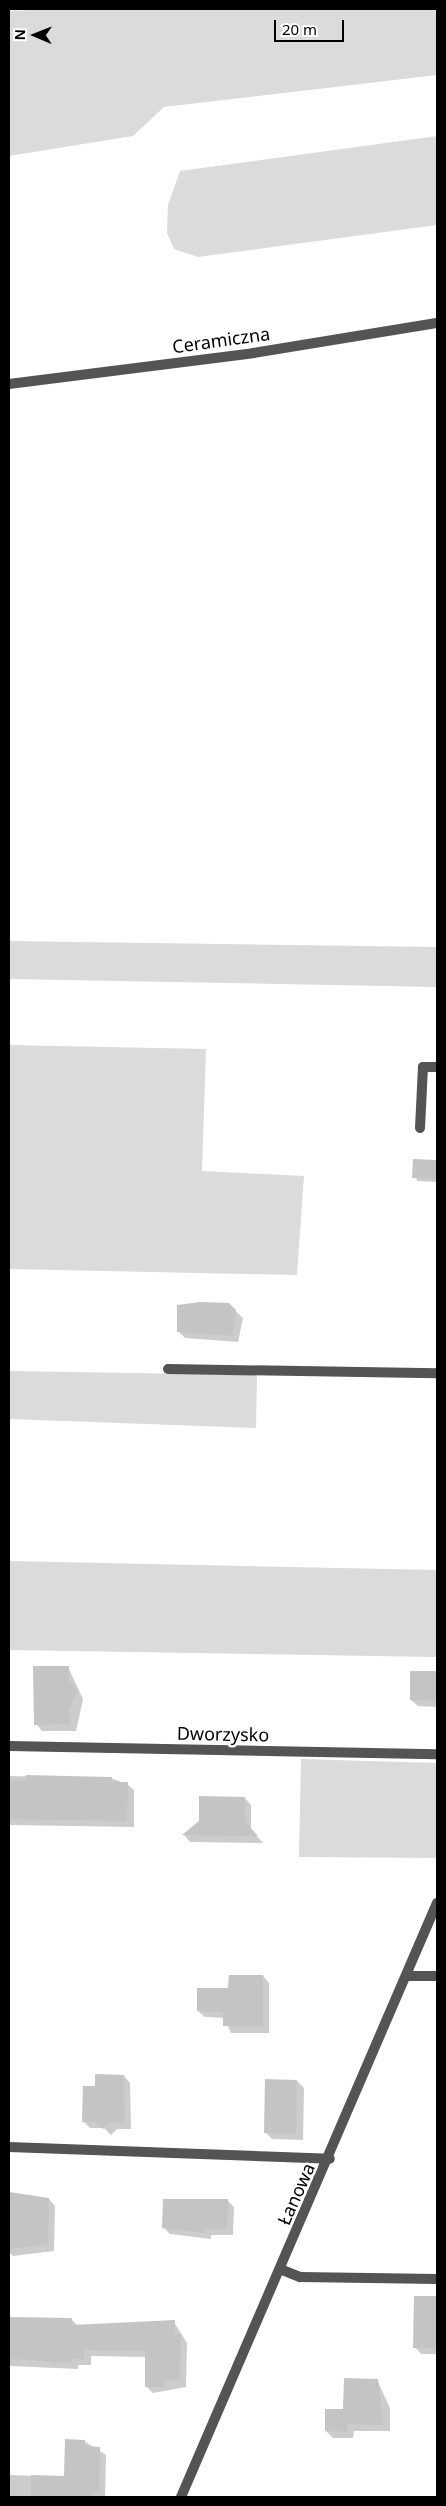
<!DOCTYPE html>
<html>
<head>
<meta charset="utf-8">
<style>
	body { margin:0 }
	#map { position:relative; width:446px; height:2506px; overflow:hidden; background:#fff; font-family:"Noto Sans",sans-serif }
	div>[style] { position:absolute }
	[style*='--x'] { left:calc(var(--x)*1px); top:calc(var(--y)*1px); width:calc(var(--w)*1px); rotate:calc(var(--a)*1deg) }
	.green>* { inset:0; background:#dbdbdb }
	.shadow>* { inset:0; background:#0003 }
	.building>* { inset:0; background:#c4c4c4 }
	.lane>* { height:10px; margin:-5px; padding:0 5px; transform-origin:5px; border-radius:5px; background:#545454 }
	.street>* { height:10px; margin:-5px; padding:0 5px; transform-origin:5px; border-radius:5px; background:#545454 }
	span { translate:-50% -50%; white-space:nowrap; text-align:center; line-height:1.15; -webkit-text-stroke:5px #fff; paint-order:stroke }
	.street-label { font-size:18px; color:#000 }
	.frame { position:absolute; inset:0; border:10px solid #000; pointer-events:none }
	.north { position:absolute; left:10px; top:10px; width:50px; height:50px; -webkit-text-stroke:4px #fff; paint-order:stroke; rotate:271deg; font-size:14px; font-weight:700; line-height:20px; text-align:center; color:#000 }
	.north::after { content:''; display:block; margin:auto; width:18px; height:22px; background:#000; clip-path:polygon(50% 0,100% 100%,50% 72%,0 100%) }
	.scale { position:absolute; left:274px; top:20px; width:70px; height:22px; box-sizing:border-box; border:2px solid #000; border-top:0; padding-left:6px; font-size:15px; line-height:18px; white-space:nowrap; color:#000; -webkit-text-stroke:4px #fff; paint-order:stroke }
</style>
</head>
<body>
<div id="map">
	<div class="green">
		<i style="clip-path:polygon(52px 9px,437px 9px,437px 75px,164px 107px,133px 136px,9px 156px,9px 11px)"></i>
		<i style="clip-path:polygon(437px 136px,437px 225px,198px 257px,174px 249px,167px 233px,168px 205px,180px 171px)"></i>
		<i style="clip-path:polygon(9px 941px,437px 947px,437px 987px,9px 979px)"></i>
		<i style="clip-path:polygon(9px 1045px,206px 1049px,202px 1171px,304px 1176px,297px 1275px,9px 1269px)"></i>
		<i style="clip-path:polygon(9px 1371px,257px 1375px,256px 1428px,9px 1419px)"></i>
		<i style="clip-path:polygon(9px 1561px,437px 1570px,437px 1657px,9px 1650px)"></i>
		<i style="clip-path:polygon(301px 1759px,437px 1763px,437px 1858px,299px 1857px)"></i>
	</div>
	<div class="shadow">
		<i style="clip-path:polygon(414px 1160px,437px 1161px,437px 1182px,417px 1181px)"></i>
		<i style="clip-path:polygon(228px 1304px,243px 1318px,238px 1342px,185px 1338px,178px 1331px)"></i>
		<i style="clip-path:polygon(68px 1667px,83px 1699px,76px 1731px,42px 1731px,36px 1724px)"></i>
		<i style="clip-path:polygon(411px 1672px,437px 1673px,437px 1707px,418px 1706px,411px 1700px)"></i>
		<i style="clip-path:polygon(9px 1776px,111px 1778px,127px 1784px,134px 1790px,134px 1827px,9px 1825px)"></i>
		<i style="clip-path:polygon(245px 1798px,251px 1805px,251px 1830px,263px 1843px,190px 1842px,184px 1835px,200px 1821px)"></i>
		<i style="clip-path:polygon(263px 1976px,269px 1983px,269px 2033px,231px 2033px,224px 2018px,205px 2017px,198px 2011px,230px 1989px)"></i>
		<i style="clip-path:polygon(124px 2076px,130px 2083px,131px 2129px,117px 2129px,111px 2135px,104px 2128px,90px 2128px,83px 2121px,96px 2087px)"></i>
		<i style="clip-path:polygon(297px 2081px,304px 2088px,303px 2140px,272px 2139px,265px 2132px)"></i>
		<i style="clip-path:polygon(9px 2193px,49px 2199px,55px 2206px,54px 2251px,13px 2256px,9px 2252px)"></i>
		<i style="clip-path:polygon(227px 2200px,234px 2207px,233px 2235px,211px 2235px,211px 2239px,170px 2234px,163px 2227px)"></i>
		<i style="clip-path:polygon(415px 2297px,437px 2298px,437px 2354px,421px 2354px,415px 2347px)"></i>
		<i style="clip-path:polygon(9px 2318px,72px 2320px,78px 2326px,174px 2322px,187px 2343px,186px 2387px,153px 2393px,146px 2386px,147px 2357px,91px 2356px,91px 2365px,78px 2365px,78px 2369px,9px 2366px)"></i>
		<i style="clip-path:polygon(377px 2380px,390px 2408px,390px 2431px,354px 2431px,353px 2438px,333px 2438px,326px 2431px)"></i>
		<i style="clip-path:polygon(84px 2441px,106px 2455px,105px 2497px,9px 2497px,9px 2475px,65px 2477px)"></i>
	</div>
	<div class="building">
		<i style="clip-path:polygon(413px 1159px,437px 1160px,437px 1179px,412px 1178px)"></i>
		<i style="clip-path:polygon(200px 1302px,229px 1303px,236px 1310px,232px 1336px,177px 1332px,177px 1305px)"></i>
		<i style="clip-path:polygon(33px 1666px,69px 1666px,69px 1680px,77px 1691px,69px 1710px,70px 1724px,34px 1725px)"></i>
		<i style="clip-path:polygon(410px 1671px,437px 1671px,437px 1701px,410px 1700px)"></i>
		<i style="clip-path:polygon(26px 1775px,112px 1777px,112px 1782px,128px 1782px,127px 1821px,9px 1819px,9px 1780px,25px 1781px)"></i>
		<i style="clip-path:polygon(199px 1796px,245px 1797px,245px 1822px,258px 1836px,182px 1835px,199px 1821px)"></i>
		<i style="clip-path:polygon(229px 1975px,263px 1975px,263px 2026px,223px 2026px,223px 2012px,197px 2011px,197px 1988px,228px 1988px)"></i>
		<i style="clip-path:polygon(95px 2074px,124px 2075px,125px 2123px,110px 2122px,103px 2129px,96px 2122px,82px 2122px,83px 2086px,95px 2086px)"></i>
		<i style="clip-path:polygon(265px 2079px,297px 2080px,296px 2134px,264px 2133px)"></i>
		<i style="clip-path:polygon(9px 2192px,49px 2198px,48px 2244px,9px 2249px)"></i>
		<i style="clip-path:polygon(163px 2199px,228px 2199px,227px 2229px,205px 2229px,205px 2233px,162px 2228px)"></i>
		<i style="clip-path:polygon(414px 2296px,437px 2296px,437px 2348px,413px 2348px)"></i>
		<i style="clip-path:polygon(9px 2317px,72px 2318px,72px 2325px,175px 2320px,175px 2334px,181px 2335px,180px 2381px,165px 2380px,165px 2387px,145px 2387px,145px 2351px,84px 2350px,84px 2359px,72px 2359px,72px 2363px,9px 2359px)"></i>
		<i style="clip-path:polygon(344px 2378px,378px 2379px,383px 2425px,347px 2424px,347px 2432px,325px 2431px,325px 2409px,343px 2409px)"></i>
		<i style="clip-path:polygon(65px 2439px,85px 2440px,85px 2446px,100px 2447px,99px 2493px,93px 2492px,93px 2497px,31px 2497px,31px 2475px,64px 2476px)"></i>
	</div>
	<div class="lane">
		<i style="--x:420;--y:1128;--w:61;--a:-87.2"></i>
		<i style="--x:423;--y:1067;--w:14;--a:0"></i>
		<i style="--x:168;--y:1369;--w:269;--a:0.9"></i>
		<i style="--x:408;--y:1976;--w:29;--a:0"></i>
		<i style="--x:9;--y:2147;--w:321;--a:2.1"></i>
		<i style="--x:280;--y:2269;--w:22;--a:22"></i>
		<i style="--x:300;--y:2277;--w:137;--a:0.8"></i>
	</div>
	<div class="street">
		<i style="--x:9;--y:384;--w:246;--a:-7.2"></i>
		<i style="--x:253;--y:353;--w:186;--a:-9.3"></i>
		<i style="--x:9;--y:1746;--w:428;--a:1.1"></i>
		<i style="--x:181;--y:2497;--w:647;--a:-66.69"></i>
	</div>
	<div class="street-label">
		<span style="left:221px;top:340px;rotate:-8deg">Ceramiczna</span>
		<span style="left:223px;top:1734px;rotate:1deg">Dworzysko</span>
		<span style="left:296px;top:2194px;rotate:-66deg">Łanowa</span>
	</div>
	<div class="frame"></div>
	<div class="north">N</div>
	<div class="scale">20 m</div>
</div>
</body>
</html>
